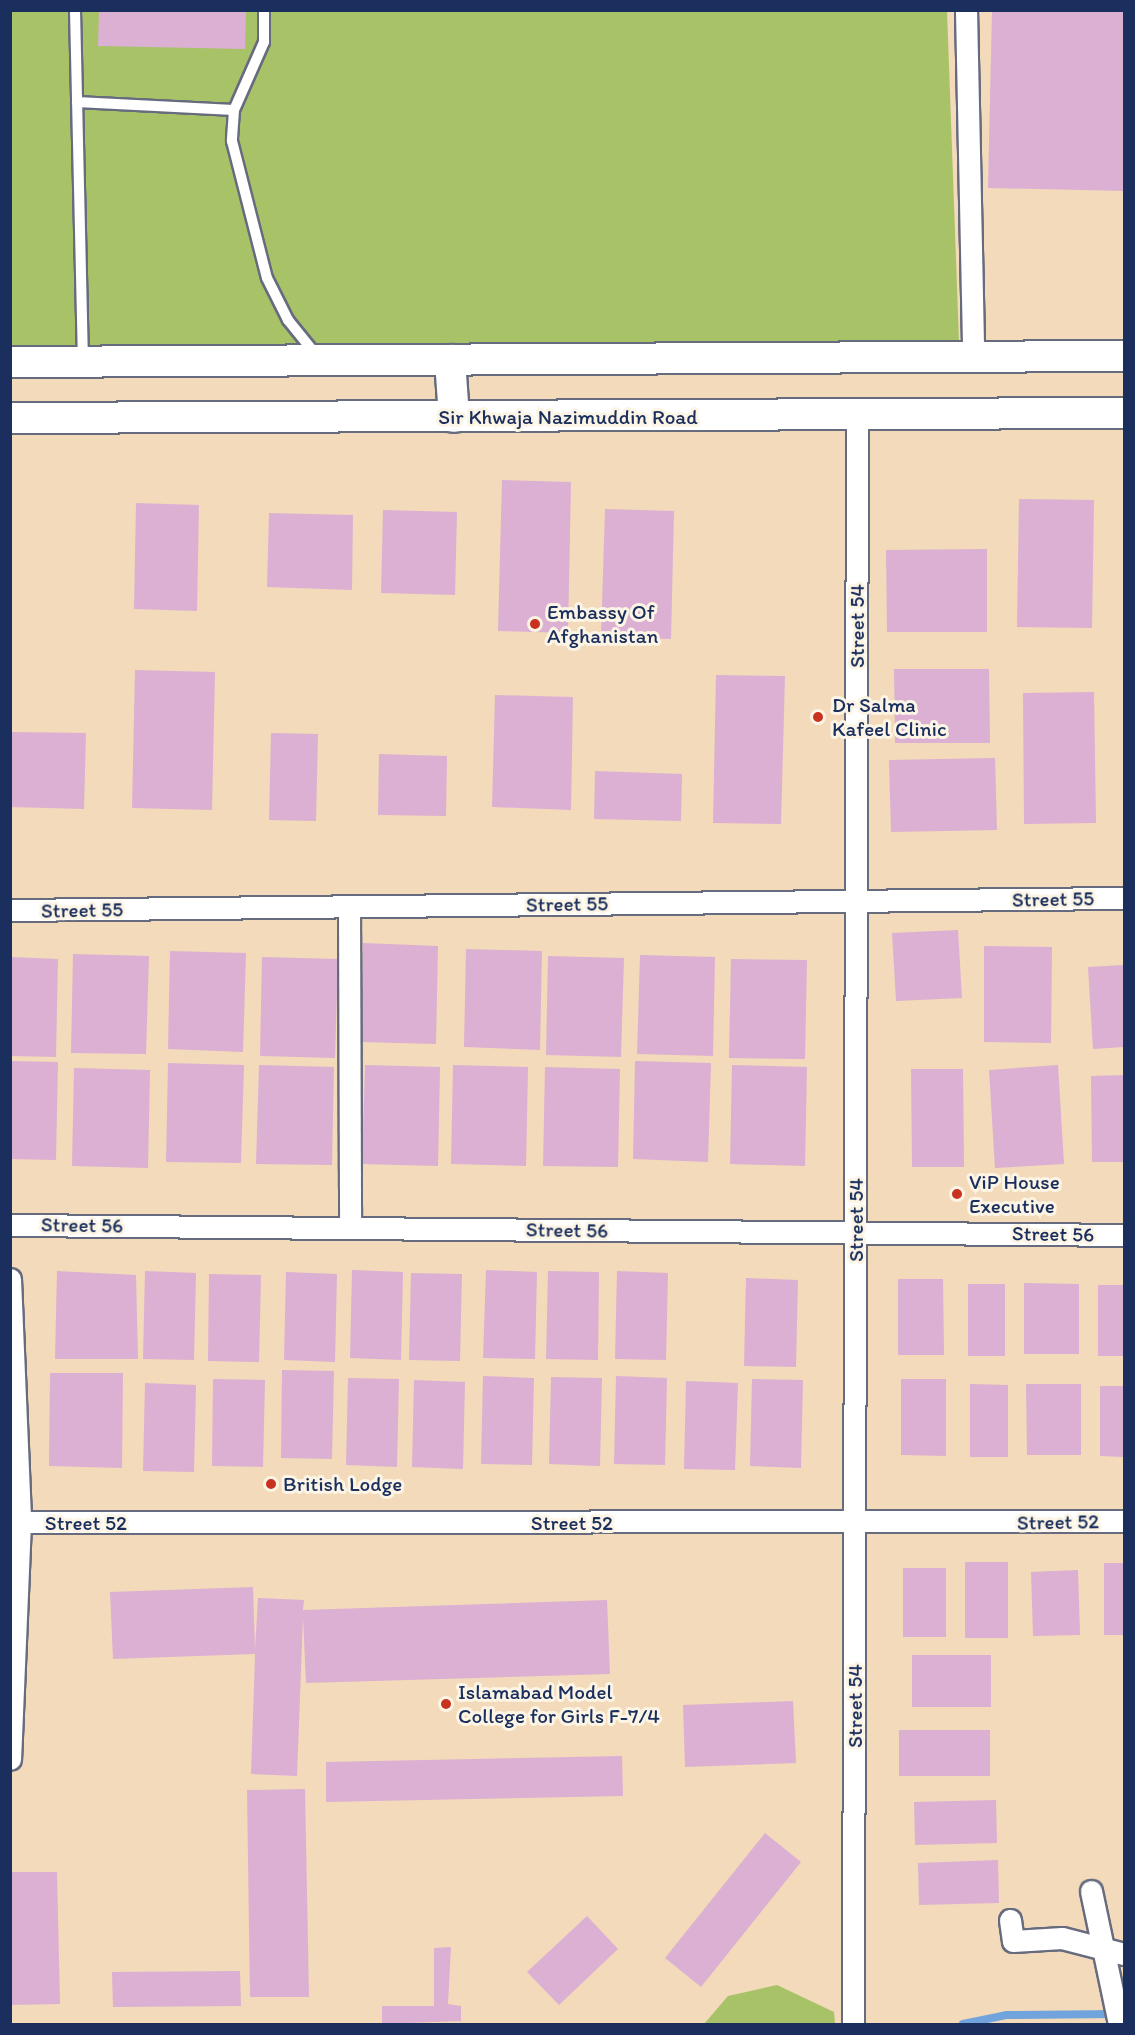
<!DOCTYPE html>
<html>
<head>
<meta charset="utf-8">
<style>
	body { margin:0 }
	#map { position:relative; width:1135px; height:2035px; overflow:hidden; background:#f3daba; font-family:Itim,sans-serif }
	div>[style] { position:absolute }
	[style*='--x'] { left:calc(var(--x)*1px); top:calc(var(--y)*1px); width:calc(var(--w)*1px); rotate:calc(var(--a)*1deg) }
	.green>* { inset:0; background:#a8c268 }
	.stream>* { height:8px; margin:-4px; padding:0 4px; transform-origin:4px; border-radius:4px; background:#71a4dd }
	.building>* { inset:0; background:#dbb0d3 }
	.roads { filter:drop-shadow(2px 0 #676b7e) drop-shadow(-2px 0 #676b7e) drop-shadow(0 2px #676b7e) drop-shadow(0 -2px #676b7e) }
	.lane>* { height:10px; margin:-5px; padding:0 5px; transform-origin:5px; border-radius:5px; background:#fff }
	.street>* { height:21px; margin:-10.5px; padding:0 10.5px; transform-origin:10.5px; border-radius:10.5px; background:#fff }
	.secondary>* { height:30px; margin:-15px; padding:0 15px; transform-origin:15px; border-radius:15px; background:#fff }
	.dots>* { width:16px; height:16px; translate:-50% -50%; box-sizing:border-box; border:3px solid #fcf5e5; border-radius:50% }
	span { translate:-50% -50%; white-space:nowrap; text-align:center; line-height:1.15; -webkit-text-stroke:6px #fcf5e5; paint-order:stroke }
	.street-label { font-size:21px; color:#1b2f5e }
	.poi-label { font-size:21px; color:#1b2f5e }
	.left { translate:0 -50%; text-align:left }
	.frame { position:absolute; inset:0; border:12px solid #1b2f5e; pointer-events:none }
</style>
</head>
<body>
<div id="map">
	<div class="green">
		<i style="clip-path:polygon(10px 11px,947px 11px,959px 342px,11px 350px)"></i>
		<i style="clip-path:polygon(777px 1985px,834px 2012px,835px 2024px,704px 2024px,728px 1996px)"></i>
	</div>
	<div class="stream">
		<i style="--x:963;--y:2024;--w:45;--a:-11.6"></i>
		<i style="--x:1007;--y:2015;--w:109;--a:-0.5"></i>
	</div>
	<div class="building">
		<i style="clip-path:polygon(99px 10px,246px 10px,245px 49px,98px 46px)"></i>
		<i style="clip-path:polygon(992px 10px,1124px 10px,1124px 191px,988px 188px)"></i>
		<i style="clip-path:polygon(502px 480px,571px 482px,568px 633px,498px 631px)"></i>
		<i style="clip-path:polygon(1019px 499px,1094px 500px,1092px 628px,1017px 627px)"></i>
		<i style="clip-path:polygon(136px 503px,199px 505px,197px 611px,134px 609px)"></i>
		<i style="clip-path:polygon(605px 509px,674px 511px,671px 639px,601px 637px)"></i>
		<i style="clip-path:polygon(383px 510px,457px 512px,455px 595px,381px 593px)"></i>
		<i style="clip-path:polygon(269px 513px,353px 515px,352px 590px,267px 587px)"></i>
		<i style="clip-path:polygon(987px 549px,987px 632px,887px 632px,886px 550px)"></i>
		<i style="clip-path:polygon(894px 669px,989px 669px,990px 743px,895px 743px)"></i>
		<i style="clip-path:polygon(135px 670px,215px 672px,212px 810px,132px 808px)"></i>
		<i style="clip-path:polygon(716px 675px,785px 676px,781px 824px,713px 823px)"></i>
		<i style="clip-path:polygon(1094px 692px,1096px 823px,1024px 824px,1023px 693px)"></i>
		<i style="clip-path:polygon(495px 695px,573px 697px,571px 810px,492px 807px)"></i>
		<i style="clip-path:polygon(10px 732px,86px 733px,84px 809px,10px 807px)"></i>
		<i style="clip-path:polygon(271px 733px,318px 734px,316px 821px,269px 820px)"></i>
		<i style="clip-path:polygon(379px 754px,447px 756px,446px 816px,378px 815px)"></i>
		<i style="clip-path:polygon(995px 758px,997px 830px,891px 832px,889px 760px)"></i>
		<i style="clip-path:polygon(595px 771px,682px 774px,681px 821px,594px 819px)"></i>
		<i style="clip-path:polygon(958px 930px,962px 998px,896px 1001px,892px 933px)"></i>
		<i style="clip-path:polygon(363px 943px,438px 946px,436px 1044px,361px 1042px)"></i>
		<i style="clip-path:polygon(984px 946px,1052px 947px,1051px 1043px,984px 1042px)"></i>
		<i style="clip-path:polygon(466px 949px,542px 951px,540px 1050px,464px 1047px)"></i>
		<i style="clip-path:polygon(170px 951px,246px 953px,243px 1052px,168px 1049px)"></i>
		<i style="clip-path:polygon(73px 954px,149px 956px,146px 1054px,71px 1053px)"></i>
		<i style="clip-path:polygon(640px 955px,715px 957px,713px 1056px,637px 1054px)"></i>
		<i style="clip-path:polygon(548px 956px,624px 958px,621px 1057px,546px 1055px)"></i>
		<i style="clip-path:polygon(10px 957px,58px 959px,56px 1057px,10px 1056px)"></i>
		<i style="clip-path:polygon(262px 957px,338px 959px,335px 1058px,260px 1056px)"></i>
		<i style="clip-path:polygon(731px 959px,807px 960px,805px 1059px,729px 1058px)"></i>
		<i style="clip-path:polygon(1124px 965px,1124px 1047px,1093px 1049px,1088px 967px)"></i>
		<i style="clip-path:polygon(10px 1061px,58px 1062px,56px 1160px,10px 1159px)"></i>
		<i style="clip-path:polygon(635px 1061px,711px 1063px,708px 1162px,633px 1159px)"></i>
		<i style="clip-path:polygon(168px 1063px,244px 1065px,241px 1163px,166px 1162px)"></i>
		<i style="clip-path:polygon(259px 1065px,334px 1067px,332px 1165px,256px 1164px)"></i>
		<i style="clip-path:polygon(365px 1065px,440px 1067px,438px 1166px,362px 1164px)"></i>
		<i style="clip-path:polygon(453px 1065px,528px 1067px,526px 1166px,451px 1164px)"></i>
		<i style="clip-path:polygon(732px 1065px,807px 1067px,805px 1166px,730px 1164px)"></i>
		<i style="clip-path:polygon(1058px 1065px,1064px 1164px,995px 1168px,989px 1070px)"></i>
		<i style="clip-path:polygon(545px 1067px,620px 1069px,618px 1167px,543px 1166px)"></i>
		<i style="clip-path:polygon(74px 1068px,150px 1070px,148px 1168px,72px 1166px)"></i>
		<i style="clip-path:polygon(911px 1069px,963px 1069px,964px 1167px,912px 1167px)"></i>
		<i style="clip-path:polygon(1124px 1075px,1124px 1162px,1092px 1162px,1091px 1076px)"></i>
		<i style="clip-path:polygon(352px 1270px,403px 1272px,401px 1360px,350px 1358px)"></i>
		<i style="clip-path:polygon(486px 1270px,537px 1272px,535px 1359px,483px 1358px)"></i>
		<i style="clip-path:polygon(57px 1271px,136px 1275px,138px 1359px,55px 1359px)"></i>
		<i style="clip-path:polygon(145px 1271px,196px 1273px,194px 1360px,143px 1359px)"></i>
		<i style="clip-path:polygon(548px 1271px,599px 1272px,598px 1360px,546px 1359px)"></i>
		<i style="clip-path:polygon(617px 1271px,668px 1273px,666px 1360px,615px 1359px)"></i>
		<i style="clip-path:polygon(286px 1272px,337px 1274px,335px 1362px,284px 1360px)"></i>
		<i style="clip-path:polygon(411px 1273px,462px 1274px,460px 1361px,409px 1360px)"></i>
		<i style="clip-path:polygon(209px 1274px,261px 1275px,259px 1362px,208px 1361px)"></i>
		<i style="clip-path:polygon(746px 1278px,798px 1280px,796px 1367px,744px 1366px)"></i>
		<i style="clip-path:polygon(898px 1279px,943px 1279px,944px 1355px,898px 1355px)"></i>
		<i style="clip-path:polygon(1024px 1283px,1079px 1284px,1079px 1354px,1024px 1354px)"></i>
		<i style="clip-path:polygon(968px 1284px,1005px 1284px,1005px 1356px,968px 1356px)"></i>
		<i style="clip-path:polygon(1098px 1285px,1124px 1285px,1124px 1356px,1098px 1356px)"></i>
		<i style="clip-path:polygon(282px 1370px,334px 1371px,332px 1459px,281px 1458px)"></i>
		<i style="clip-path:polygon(50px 1373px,123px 1373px,122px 1468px,49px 1466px)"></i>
		<i style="clip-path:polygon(483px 1376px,534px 1378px,532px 1465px,481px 1464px)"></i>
		<i style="clip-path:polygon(616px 1376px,667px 1378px,665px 1465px,614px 1464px)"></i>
		<i style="clip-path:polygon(551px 1377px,602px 1378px,600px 1466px,549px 1464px)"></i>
		<i style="clip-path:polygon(348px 1378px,399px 1379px,397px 1467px,346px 1465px)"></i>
		<i style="clip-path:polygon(213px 1379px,265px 1380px,263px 1467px,212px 1466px)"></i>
		<i style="clip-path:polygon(752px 1379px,803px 1380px,801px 1468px,750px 1466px)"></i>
		<i style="clip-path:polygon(901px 1379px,946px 1379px,946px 1456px,901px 1455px)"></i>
		<i style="clip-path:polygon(414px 1380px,465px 1382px,463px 1469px,412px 1467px)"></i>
		<i style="clip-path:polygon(686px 1381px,738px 1383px,735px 1470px,684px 1469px)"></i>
		<i style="clip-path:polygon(145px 1383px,196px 1385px,194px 1472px,143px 1471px)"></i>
		<i style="clip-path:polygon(970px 1384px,1008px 1385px,1008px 1457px,970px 1457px)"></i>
		<i style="clip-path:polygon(1026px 1384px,1081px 1384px,1081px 1455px,1027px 1455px)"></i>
		<i style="clip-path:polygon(1100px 1386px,1124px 1386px,1124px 1457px,1100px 1456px)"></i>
		<i style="clip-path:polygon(965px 1562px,1008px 1562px,1008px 1638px,965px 1638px)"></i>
		<i style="clip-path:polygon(1104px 1563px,1124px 1563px,1124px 1635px,1104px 1635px)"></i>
		<i style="clip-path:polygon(903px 1568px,946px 1568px,946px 1637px,903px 1637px)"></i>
		<i style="clip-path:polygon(1078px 1570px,1080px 1635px,1033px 1636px,1031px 1572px)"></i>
		<i style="clip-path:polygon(253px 1587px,255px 1649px,258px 1598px,304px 1600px,303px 1610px,607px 1600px,610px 1674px,306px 1683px,303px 1617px,297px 1776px,251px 1774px,255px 1654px,113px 1659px,110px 1592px)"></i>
		<i style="clip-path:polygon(912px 1655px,991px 1655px,991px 1707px,912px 1707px)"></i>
		<i style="clip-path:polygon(793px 1701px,796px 1763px,685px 1767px,683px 1705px)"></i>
		<i style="clip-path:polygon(899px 1730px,990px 1730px,990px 1776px,899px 1776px)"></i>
		<i style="clip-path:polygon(622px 1756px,623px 1796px,326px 1802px,326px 1762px)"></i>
		<i style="clip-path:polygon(305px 1789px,309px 1997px,250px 1997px,247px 1790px)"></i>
		<i style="clip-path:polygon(996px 1800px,997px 1843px,915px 1845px,914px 1802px)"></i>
		<i style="clip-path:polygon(765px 1833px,801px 1862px,701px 1987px,665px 1958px)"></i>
		<i style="clip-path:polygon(998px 1860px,999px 1903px,919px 1905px,918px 1863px)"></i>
		<i style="clip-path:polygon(10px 1872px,57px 1872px,60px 2004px,10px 2005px)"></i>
		<i style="clip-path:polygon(587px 1916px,618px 1949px,559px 2005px,527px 1972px)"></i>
		<i style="clip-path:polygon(451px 1947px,448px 2004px,461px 2006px,461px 2021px,382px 2024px,382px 2006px,434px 2006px,434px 1948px)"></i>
		<i style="clip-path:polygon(240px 1971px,241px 2006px,113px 2007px,112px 1972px)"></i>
	</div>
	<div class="roads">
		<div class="lane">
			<i style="--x:75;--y:10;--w:349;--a:88.7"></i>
			<i style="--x:264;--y:10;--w:32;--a:90"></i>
			<i style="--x:264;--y:42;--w:74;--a:113.8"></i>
			<i style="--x:234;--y:110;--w:31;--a:94"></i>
			<i style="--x:232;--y:141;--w:141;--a:75.7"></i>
			<i style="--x:267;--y:278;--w:47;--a:63.4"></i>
			<i style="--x:288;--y:320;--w:46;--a:51.1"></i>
			<i style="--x:77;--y:102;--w:157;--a:2.9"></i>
		</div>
		<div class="street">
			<i style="--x:966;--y:10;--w:347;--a:88.8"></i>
			<i style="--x:349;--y:906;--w:322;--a:89.8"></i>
			<i style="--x:10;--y:910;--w:1114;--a:-0.62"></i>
			<i style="--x:10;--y:1225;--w:1114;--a:0.51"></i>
			<i style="--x:10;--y:1279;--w:243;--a:87.6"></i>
			<i style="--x:20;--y:1522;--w:237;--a:92.4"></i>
			<i style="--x:20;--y:1522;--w:1104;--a:-0.05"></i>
			<i style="--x:1091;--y:1891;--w:136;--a:78.1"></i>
			<i style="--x:1010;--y:1920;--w:21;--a:82"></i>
			<i style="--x:1013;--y:1941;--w:49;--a:-3.5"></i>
			<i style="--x:1062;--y:1938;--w:64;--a:14.5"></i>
			<i style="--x:853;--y:2024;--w:1608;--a:-89.86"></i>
		</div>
		<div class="secondary">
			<i style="--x:450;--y:360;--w:57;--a:86"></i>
			<i style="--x:10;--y:362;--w:1114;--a:-0.31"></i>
			<i style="--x:10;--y:418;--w:1114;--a:-0.26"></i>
		</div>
	</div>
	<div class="dots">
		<i style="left:535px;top:624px;background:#c8321e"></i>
		<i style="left:818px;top:717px;background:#c8321e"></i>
		<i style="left:957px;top:1194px;background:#c8321e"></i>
		<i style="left:271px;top:1484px;background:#c8321e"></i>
		<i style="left:446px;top:1704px;background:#c8321e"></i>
	</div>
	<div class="street-label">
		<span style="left:568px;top:417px">Sir Khwaja Nazimuddin Road</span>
		<span style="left:857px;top:626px;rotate:-90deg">Street 54</span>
		<span style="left:1053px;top:899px;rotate:-1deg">Street 55</span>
		<span style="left:567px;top:904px;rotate:-1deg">Street 55</span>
		<span style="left:82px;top:910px;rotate:-1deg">Street 55</span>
		<span style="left:856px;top:1220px;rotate:-90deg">Street 54</span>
		<span style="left:82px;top:1225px;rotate:1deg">Street 56</span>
		<span style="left:567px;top:1230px;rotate:1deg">Street 56</span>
		<span style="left:1053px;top:1234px;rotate:1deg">Street 56</span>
		<span style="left:1058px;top:1522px;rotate:-1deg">Street 52</span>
		<span style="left:86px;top:1523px">Street 52</span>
		<span style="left:572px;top:1523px">Street 52</span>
		<span style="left:855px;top:1706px;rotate:-90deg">Street 54</span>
	</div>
	<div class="poi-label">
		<span class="left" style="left:547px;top:624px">Embassy Of<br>Afghanistan</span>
		<span class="left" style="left:832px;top:717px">Dr Salma<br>Kafeel Clinic</span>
		<span class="left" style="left:969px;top:1194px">ViP House<br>Executive</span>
		<span class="left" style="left:283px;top:1484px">British Lodge</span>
		<span class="left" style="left:458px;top:1704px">Islamabad Model<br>College for Girls F-7/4</span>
	</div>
	<div class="frame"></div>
</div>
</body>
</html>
